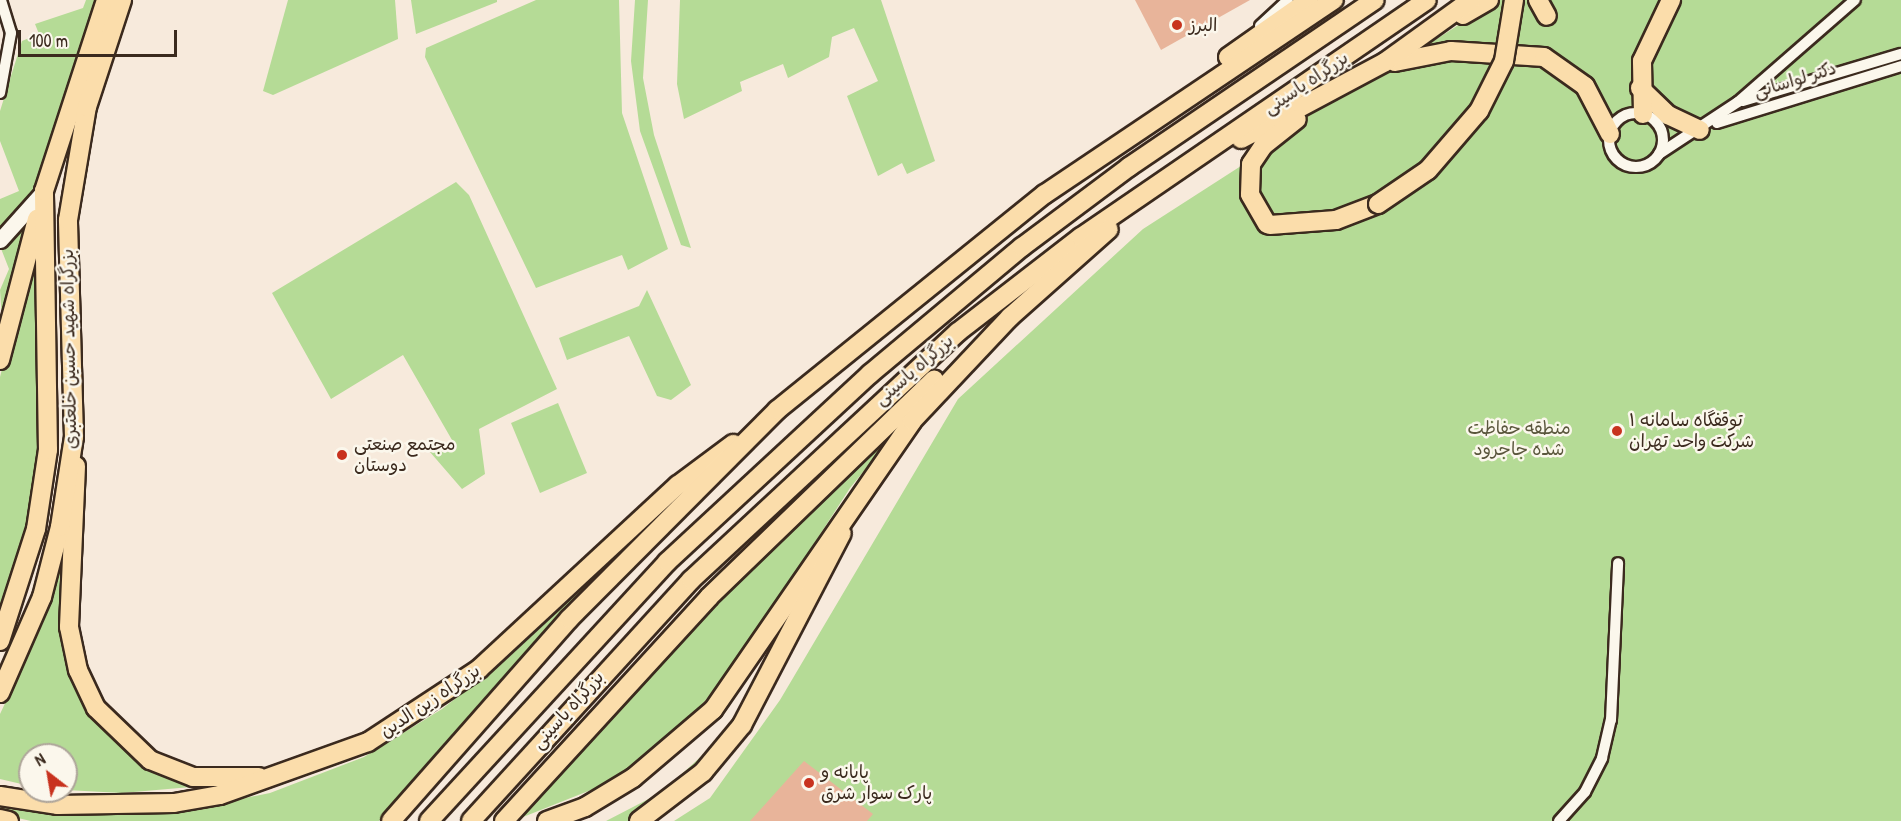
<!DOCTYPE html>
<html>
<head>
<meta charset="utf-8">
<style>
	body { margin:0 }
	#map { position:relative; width:1901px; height:821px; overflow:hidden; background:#f7eadc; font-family:"Patrick Hand","Playpen Sans Arabic",sans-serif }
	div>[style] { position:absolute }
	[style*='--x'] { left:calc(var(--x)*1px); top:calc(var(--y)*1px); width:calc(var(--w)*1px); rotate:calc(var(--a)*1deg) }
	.green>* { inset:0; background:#b5db96 }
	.building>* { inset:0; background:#e8b49a }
	.roads { filter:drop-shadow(2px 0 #3b2a1e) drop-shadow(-2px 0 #3b2a1e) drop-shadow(0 2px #3b2a1e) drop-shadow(0 -2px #3b2a1e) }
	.minor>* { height:10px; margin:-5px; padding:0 5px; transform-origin:5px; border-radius:5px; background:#fbf7ec }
	.minor>.ring { margin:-5px; padding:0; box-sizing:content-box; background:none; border:10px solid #fbf7ec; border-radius:50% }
	.secondary>* { height:15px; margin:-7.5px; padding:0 7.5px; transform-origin:7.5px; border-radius:7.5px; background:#fbf7ec }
	.trunk>* { height:18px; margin:-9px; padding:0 9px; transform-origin:9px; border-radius:9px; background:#fbddab }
	.bridges { filter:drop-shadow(2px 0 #3b2a1e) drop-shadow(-2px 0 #3b2a1e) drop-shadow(0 2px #3b2a1e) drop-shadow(0 -2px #3b2a1e) }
	.trunk-bridge>* { height:18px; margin:-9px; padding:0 9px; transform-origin:9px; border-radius:9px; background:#fbddab }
	.dots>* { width:16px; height:16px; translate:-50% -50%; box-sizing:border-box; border:3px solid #fbf7ec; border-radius:50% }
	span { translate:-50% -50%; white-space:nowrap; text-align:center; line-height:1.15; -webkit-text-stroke:5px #fbf7ec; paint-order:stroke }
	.poi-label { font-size:18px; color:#3b2a1e }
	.left { translate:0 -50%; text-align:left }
	.street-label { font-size:18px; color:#3b2a1e }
	.park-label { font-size:18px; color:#5a563c }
	.north { position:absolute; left:18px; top:743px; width:60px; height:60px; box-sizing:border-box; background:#fbf7ec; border:2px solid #aea59a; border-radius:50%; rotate:329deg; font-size:16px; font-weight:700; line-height:24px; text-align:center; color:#3b2a1e }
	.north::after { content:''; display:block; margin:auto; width:21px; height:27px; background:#c8321e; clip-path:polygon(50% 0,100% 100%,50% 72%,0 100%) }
	.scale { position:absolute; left:18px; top:30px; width:159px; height:27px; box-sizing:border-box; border:3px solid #3b2a1e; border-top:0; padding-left:8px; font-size:18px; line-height:21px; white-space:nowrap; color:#3b2a1e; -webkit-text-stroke:4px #fbf7ec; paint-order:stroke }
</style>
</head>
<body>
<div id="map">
	<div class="green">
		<i style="clip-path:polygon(86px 0,101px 0,37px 185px,0 236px,0 199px,19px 191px,0 141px,0 111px,22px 41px,39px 34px,35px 24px,83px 8px)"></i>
		<i style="clip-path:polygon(288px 0,395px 0,398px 39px,273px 95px,263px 91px)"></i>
		<i style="clip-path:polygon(411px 0,497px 0,497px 2px,416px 34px)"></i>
		<i style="clip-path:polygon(536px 0,619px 0,622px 113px,668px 249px,628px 270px,622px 255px,536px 288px,425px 57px,426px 48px)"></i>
		<i style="clip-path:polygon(635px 0,648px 0,643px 78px,654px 135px,691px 248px,681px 245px,640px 131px,631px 61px)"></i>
		<i style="clip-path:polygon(680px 0,881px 0,935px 161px,907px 174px,902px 163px,878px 176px,847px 96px,878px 81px,854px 28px,832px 37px,829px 57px,788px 78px,783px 64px,740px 82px,742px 91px,684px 119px,677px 84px)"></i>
		<i style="clip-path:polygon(1497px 0,1901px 0,1901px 821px,674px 821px,710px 798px,780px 700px,958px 399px,1143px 229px,1292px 133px,1311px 111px,1392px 68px)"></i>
		<i style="clip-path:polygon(456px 182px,469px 195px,557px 389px,479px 429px,485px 474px,462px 489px,430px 452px,452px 440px,403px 355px,331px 399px,272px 293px)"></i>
		<i style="clip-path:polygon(31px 217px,2px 322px,0 290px,9px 269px,0 246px)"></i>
		<i style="clip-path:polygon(37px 232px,37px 475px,30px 523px,0 622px,0 377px)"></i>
		<i style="clip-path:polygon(647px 290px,691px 385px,671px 400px,657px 396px,629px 336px,567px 360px,559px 338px,639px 306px)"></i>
		<i style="clip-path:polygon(558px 403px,587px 473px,540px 493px,511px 423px)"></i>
		<i style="clip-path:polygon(907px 418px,850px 488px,744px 652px,684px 727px,611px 782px,513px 821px,700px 616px)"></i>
		<i style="clip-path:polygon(695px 482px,510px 673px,379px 821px,31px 821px,0 814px,0 803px,78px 814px,177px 812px,270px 793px,364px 757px,442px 709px,509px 657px)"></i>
		<i style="clip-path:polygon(64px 551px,63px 587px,88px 707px,132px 754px,214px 785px,122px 793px,66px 790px,66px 755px,30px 755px,30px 786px,0 779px,0 714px,43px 623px)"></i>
		<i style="clip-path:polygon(718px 741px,726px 741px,641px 814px,629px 821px,606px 821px,662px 792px)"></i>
	</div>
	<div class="building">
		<i style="clip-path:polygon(1135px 0,1250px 0,1161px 50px)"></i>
		<i style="clip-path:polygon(804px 761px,873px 814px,867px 821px,750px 821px)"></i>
	</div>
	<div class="roads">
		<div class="minor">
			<i style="--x:1260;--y:26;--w:38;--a:-43"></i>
			<i style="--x:0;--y:93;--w:61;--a:-79.6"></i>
			<i style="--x:11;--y:33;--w:34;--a:-107"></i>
			<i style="--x:1743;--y:101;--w:165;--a:-16.6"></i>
			<i class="ring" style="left:1609px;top:113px;width:44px;height:44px"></i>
			<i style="--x:1717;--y:123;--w:193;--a:-17.2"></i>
			<i style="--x:1659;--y:154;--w:95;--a:-33.4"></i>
			<i style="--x:1738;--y:102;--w:155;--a:-41.1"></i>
			<i style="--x:1559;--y:821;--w:39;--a:-48"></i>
			<i style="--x:1585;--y:792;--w:38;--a:-63"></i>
			<i style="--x:1602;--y:758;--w:39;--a:-77"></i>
			<i style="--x:1611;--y:720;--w:157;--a:-87.4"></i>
		</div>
		<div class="secondary">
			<i style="--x:0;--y:240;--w:66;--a:-48.1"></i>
		</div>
		<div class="trunk">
			<i style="--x:1538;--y:0;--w:18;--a:61"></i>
			<i style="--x:1463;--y:15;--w:30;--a:-30"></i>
			<i style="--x:1228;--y:57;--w:99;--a:-35.1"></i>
			<i style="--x:1395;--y:62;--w:57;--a:-11.1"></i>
			<i style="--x:1451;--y:51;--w:93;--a:3.7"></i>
			<i style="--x:1544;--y:57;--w:50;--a:35.3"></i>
			<i style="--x:1585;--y:86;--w:54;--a:62.5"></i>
			<i style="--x:1640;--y:88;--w:39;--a:44"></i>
			<i style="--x:1668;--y:115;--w:35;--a:25"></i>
			<i style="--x:1643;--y:114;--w:53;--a:-91.1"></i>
			<i style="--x:1642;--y:61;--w:68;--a:-64.6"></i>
			<i style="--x:1241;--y:139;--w:163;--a:-28.1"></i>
			<i style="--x:1385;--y:62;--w:106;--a:-35.8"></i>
			<i style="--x:1267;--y:224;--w:34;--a:-120"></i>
			<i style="--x:1250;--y:194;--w:30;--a:-88"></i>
			<i style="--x:1251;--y:164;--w:22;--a:-56"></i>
			<i style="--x:1263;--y:146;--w:43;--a:-38.5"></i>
			<i style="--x:1270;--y:225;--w:66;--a:-4.3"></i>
			<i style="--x:1336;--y:220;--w:45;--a:-20.9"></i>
			<i style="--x:0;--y:360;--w:146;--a:-75.3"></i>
			<i style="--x:76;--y:466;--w:161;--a:92.5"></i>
			<i style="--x:69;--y:627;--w:44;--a:78.2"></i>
			<i style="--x:78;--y:670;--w:42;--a:64.7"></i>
			<i style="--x:96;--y:708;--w:75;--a:43.9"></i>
			<i style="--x:150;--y:760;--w:46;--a:21.6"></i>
			<i style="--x:193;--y:777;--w:66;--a:0"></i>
			<i style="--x:0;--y:641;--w:118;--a:-72.2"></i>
			<i style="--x:36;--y:529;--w:80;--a:-81.4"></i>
			<i style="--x:48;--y:450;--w:259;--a:-90.9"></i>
			<i style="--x:44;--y:191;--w:201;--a:-72"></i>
			<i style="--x:0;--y:693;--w:105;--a:-66.4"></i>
			<i style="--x:42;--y:597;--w:72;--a:-75.6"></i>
			<i style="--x:60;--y:527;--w:91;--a:-81.2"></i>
			<i style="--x:74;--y:437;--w:217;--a:-91.6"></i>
			<i style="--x:68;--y:220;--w:115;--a:-80.5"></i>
			<i style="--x:87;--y:107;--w:113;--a:-71.9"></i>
			<i style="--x:0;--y:796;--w:59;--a:8.8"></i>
			<i style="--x:58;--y:805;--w:116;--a:-1"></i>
			<i style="--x:174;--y:803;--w:47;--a:-9.9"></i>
			<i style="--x:220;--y:795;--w:157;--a:-19.7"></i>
			<i style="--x:368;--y:742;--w:133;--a:-33.3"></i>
			<i style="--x:479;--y:669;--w:271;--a:-42.8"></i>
			<i style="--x:678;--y:485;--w:69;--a:-36.7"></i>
			<i style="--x:0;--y:819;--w:9;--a:13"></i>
			<i style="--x:391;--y:821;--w:269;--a:-48.6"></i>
			<i style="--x:569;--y:619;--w:295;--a:-45.1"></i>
			<i style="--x:777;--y:410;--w:344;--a:-38.9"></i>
			<i style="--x:1045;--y:194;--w:348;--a:-33.9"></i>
			<i style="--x:429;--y:821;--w:352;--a:-47.4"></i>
			<i style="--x:667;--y:562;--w:277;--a:-42.8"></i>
			<i style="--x:870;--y:374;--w:198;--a:-39.9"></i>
			<i style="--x:1022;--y:247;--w:134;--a:-36.8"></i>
			<i style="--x:1129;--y:167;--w:297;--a:-34.2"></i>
			<i style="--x:471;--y:821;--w:326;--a:-47.6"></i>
			<i style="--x:691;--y:580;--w:364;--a:-42.9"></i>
			<i style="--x:958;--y:332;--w:155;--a:-37.7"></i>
			<i style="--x:1081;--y:237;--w:419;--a:-34.4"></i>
			<i style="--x:504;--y:821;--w:304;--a:-47.5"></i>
			<i style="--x:709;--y:597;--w:313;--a:-44"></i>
			<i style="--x:547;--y:821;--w:40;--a:-20.2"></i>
			<i style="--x:585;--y:807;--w:56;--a:-31.1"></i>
			<i style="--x:633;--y:778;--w:105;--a:-40.4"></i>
			<i style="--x:713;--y:710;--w:351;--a:-55.4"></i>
			<i style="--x:912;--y:421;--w:143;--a:-46.7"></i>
			<i style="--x:1010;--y:317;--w:132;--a:-41.6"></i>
			<i style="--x:639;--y:821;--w:81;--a:-37.4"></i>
			<i style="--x:703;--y:772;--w:61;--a:-50.3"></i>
			<i style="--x:742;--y:725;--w:216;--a:-62.5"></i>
		</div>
	</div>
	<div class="bridges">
		<div class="trunk-bridge">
			<i style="--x:1378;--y:204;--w:60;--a:-34.2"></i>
			<i style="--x:1428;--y:170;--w:78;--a:-49.2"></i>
			<i style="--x:1479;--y:111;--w:56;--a:-63.4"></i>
			<i style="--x:1504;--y:61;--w:62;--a:-80.7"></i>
		</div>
	</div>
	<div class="dots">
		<i style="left:1177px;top:25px;background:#c8321e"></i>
		<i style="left:1617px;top:431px;background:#c8321e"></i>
		<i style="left:342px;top:455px;background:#c8321e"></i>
		<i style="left:809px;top:783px;background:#c8321e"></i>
	</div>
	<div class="poi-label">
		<span class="left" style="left:1189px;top:25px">البرز</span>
		<span class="left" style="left:1629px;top:431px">توقفگاه سامانه ۱<br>شرکت واحد تهران</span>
		<span class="left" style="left:354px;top:455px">مجتمع صنعتی<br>دوستان</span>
		<span class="left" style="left:821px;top:783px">پایانه و<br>پارک‌ سوار شرق</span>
	</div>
	<div class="street-label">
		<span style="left:1795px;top:80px;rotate:-17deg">دکتر لواسانی</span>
		<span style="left:1306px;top:83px;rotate:-34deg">بزرگراه یاسینی</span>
		<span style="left:69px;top:349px;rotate:-91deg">بزرگراه شهید حسین خلعتبری</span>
		<span style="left:914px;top:370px;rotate:-41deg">بزرگراه یاسینی</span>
		<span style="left:430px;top:701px;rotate:-34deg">بزرگراه زین الدین</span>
		<span style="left:568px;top:710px;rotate:-48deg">بزرگراه یاسینی</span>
	</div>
	<div class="park-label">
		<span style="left:1519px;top:439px">منطقه حفاظت<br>شده جاجرود</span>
	</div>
	<div class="north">N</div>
	<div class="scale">100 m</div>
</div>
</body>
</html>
